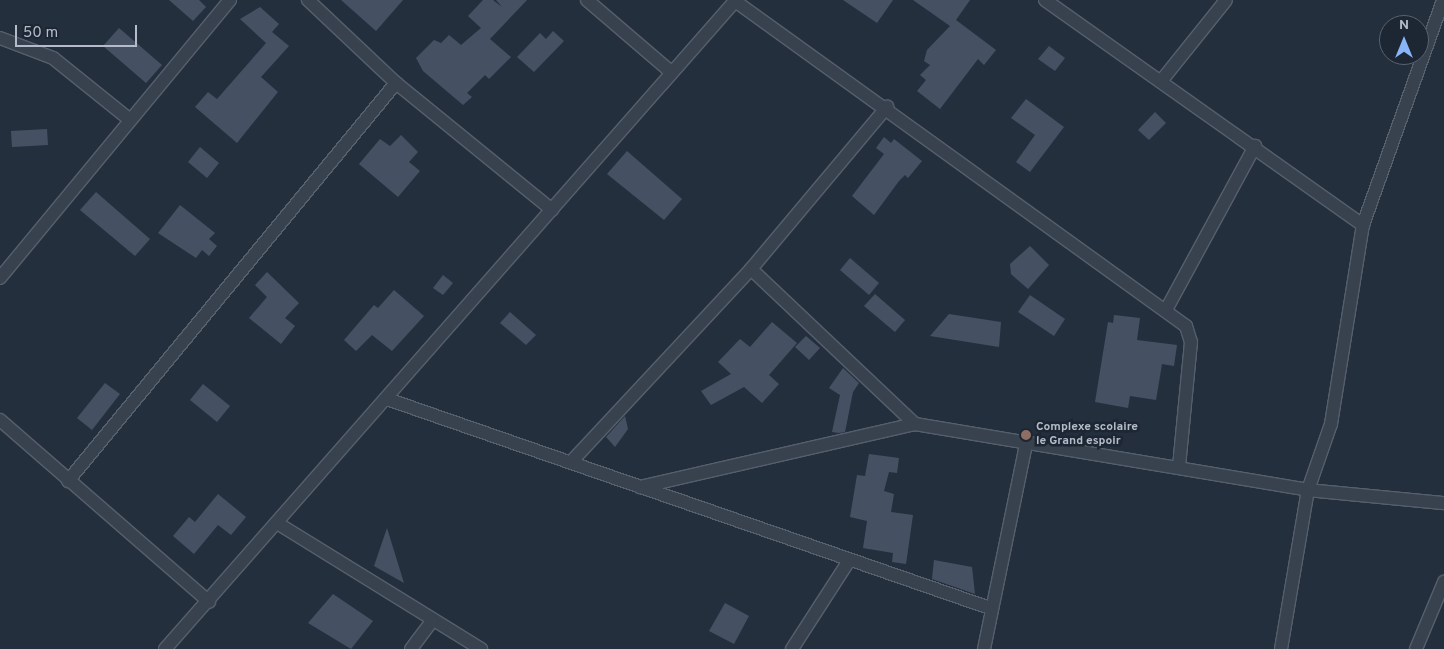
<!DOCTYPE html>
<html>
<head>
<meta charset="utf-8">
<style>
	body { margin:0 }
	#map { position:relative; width:1444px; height:649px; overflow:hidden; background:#242f3e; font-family:Overpass,sans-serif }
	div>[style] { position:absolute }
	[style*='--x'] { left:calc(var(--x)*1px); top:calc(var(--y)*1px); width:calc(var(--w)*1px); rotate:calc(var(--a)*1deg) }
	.building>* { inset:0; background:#455162 }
	.roads { filter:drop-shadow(1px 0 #565f6c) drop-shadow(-1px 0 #565f6c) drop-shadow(0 1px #565f6c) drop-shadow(0 -1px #565f6c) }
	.minor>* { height:12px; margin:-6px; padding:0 6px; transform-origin:6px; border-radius:6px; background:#38414e }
	.dots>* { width:14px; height:14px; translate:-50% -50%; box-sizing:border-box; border:2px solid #1d2633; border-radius:50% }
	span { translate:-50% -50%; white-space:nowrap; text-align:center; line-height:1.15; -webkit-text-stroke:5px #1d2633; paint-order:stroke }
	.poi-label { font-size:12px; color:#b4bcc9; font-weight:700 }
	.left { translate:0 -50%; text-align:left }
	.north { position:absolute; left:1379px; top:15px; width:50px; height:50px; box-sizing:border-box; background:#1d2633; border:1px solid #59626f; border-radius:50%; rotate:0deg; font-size:14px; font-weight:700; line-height:20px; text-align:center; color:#b4bcc9 }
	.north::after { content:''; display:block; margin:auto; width:18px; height:22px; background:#8ab4f8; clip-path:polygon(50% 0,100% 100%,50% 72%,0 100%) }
	.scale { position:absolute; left:15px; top:25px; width:122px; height:22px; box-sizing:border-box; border:2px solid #b4bcc9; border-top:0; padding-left:6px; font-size:15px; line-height:18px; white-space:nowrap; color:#b4bcc9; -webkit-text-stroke:4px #1d2633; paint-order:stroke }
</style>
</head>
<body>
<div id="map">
	<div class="building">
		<i style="clip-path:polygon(169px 0,199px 0,206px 7px,193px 21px)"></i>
		<i style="clip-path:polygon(341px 0,403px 0,376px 31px)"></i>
		<i style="clip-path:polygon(483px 0,493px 0,502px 7px,496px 0,527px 0,490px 39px,511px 57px,489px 79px,485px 75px,467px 93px,472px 97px,463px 105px,423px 71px,416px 58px,434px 40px,441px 43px,449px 35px,461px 45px,481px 28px,468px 16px)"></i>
		<i style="clip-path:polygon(843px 0,893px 0,877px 23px)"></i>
		<i style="clip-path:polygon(913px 0,970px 0,956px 20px,996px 50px,984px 65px,978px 59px,940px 109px,917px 91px,926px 80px,920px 75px,930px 65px,924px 61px,927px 50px,950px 26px)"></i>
		<i style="clip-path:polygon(260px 7px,279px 24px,272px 32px,289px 46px,261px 77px,278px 92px,237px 143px,195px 107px,208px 92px,217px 99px,266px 43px,240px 19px)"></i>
		<i style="clip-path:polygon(119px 28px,162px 65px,146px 83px,103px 46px)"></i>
		<i style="clip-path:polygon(553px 31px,564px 41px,534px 72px,517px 57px,540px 33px,546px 39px)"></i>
		<i style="clip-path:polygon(1049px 46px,1065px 58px,1055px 71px,1038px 59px)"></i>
		<i style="clip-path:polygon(1026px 99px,1064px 127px,1030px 172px,1016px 162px,1035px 135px,1011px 118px)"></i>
		<i style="clip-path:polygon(1155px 112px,1166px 123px,1149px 140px,1138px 130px)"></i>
		<i style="clip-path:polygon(47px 129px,48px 145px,12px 147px,11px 131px)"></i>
		<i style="clip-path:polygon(401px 135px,418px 152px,409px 162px,420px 171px,398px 197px,359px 164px,380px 139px,390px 146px)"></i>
		<i style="clip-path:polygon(884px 137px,891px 143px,894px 139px,922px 161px,908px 178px,905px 175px,899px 181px,874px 215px,852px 196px,884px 154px,876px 148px)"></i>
		<i style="clip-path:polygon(200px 147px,219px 163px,207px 178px,188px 162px)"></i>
		<i style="clip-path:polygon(627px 151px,682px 199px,664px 220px,607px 174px)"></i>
		<i style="clip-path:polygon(96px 192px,150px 239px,135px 256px,80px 210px)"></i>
		<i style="clip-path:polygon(180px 205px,215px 233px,209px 239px,217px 246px,209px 256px,202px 250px,196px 258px,158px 233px)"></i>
		<i style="clip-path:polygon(1030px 246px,1049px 265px,1028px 289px,1011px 274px,1010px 264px)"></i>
		<i style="clip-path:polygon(850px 258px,879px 283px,869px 295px,840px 270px)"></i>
		<i style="clip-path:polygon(267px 272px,299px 303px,285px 318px,295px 326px,281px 344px,249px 318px,267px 297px,255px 285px)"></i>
		<i style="clip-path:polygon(443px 275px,453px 283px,443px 295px,433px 288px)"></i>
		<i style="clip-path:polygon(394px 290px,424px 316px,392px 351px,372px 335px,356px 351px,344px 340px,374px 305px,378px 308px)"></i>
		<i style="clip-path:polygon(875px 294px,905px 320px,895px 332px,864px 306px)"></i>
		<i style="clip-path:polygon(1030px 295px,1065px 319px,1054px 336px,1018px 312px)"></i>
		<i style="clip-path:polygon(510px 312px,536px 335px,526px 345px,500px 323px)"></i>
		<i style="clip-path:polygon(949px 314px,1001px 322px,999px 347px,930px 336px)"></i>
		<i style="clip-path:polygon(1114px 315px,1140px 318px,1137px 340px,1177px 345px,1174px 366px,1162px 364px,1156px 400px,1130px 396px,1128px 408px,1095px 402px,1108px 322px,1113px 323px)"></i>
		<i style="clip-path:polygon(772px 322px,797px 343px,769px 375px,779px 384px,762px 403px,744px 387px,711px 405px,701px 391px,731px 374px,718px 362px,740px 339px,750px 347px)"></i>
		<i style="clip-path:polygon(806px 336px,820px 348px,809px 360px,795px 347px)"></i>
		<i style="clip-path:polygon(843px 368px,859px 383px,853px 392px,845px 432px,839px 433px,832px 432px,840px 395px,829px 388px)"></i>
		<i style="clip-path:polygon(105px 383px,120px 394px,92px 430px,77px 418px)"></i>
		<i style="clip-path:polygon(203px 384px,230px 406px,217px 422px,190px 400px)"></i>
		<i style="clip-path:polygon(625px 416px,628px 429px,615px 447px,606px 437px)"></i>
		<i style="clip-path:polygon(869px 454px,899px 458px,897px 473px,889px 472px,884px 491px,894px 494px,891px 512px,913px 515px,906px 564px,892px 562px,893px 553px,863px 548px,867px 521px,850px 517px,857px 475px,865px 476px)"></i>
		<i style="clip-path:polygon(218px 494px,246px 517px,231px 535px,218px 525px,194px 554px,173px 536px,189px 517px,195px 522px)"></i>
		<i style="clip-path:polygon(387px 528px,404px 583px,374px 566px)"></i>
		<i style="clip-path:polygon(934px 560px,972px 567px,975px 594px,932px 579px)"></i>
		<i style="clip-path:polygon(333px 594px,373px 621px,351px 649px,308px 623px)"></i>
		<i style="clip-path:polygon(725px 603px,749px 616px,734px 644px,709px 631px)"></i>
	</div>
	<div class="roads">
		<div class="minor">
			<i style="--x:308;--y:0;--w:121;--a:43.3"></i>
			<i style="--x:396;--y:83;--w:201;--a:39.1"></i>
			<i style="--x:587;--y:0;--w:111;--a:40.6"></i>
			<i style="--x:1045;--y:0;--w:390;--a:35.3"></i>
			<i style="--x:735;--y:1;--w:556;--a:35.78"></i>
			<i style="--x:1186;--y:326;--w:17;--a:73"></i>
			<i style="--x:1191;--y:342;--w:126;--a:95.5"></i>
			<i style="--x:0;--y:38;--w:57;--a:20.7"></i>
			<i style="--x:53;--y:58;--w:97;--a:38.8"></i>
			<i style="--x:1162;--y:80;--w:102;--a:-51.3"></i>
			<i style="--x:751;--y:269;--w:226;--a:43.4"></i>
			<i style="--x:915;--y:424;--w:399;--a:9.5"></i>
			<i style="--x:1308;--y:490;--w:137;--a:5.5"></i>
			<i style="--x:0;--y:278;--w:361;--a:-50.4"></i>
			<i style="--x:1166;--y:310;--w:187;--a:-61.5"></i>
			<i style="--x:387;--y:399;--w:638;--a:19.12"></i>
			<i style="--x:0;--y:420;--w:277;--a:41"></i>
			<i style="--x:572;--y:461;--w:262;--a:-47"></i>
			<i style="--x:751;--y:269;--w:212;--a:-50"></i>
			<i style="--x:68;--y:481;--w:516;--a:-50.51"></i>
			<i style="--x:640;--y:487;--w:282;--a:-12.9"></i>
			<i style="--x:277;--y:523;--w:240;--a:31.7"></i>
			<i style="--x:165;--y:649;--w:864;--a:-48.66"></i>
			<i style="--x:411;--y:649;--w:36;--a:-53"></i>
			<i style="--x:792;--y:649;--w:103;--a:-57.2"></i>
			<i style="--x:984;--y:649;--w:208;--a:-78.4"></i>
			<i style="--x:1281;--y:649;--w:161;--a:-80.4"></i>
			<i style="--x:1308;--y:490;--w:70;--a:-70.8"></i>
			<i style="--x:1331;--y:424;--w:202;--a:-80.9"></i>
			<i style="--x:1363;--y:225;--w:239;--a:-70.4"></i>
			<i style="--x:1416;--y:649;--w:73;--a:-67.3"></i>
		</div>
	</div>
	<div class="dots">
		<i style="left:1026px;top:435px;background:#8d6e63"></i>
	</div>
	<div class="poi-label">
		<span class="left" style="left:1036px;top:435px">Complexe scolaire<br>le Grand espoir</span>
	</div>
	<div class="north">N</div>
	<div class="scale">50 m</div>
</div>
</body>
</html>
